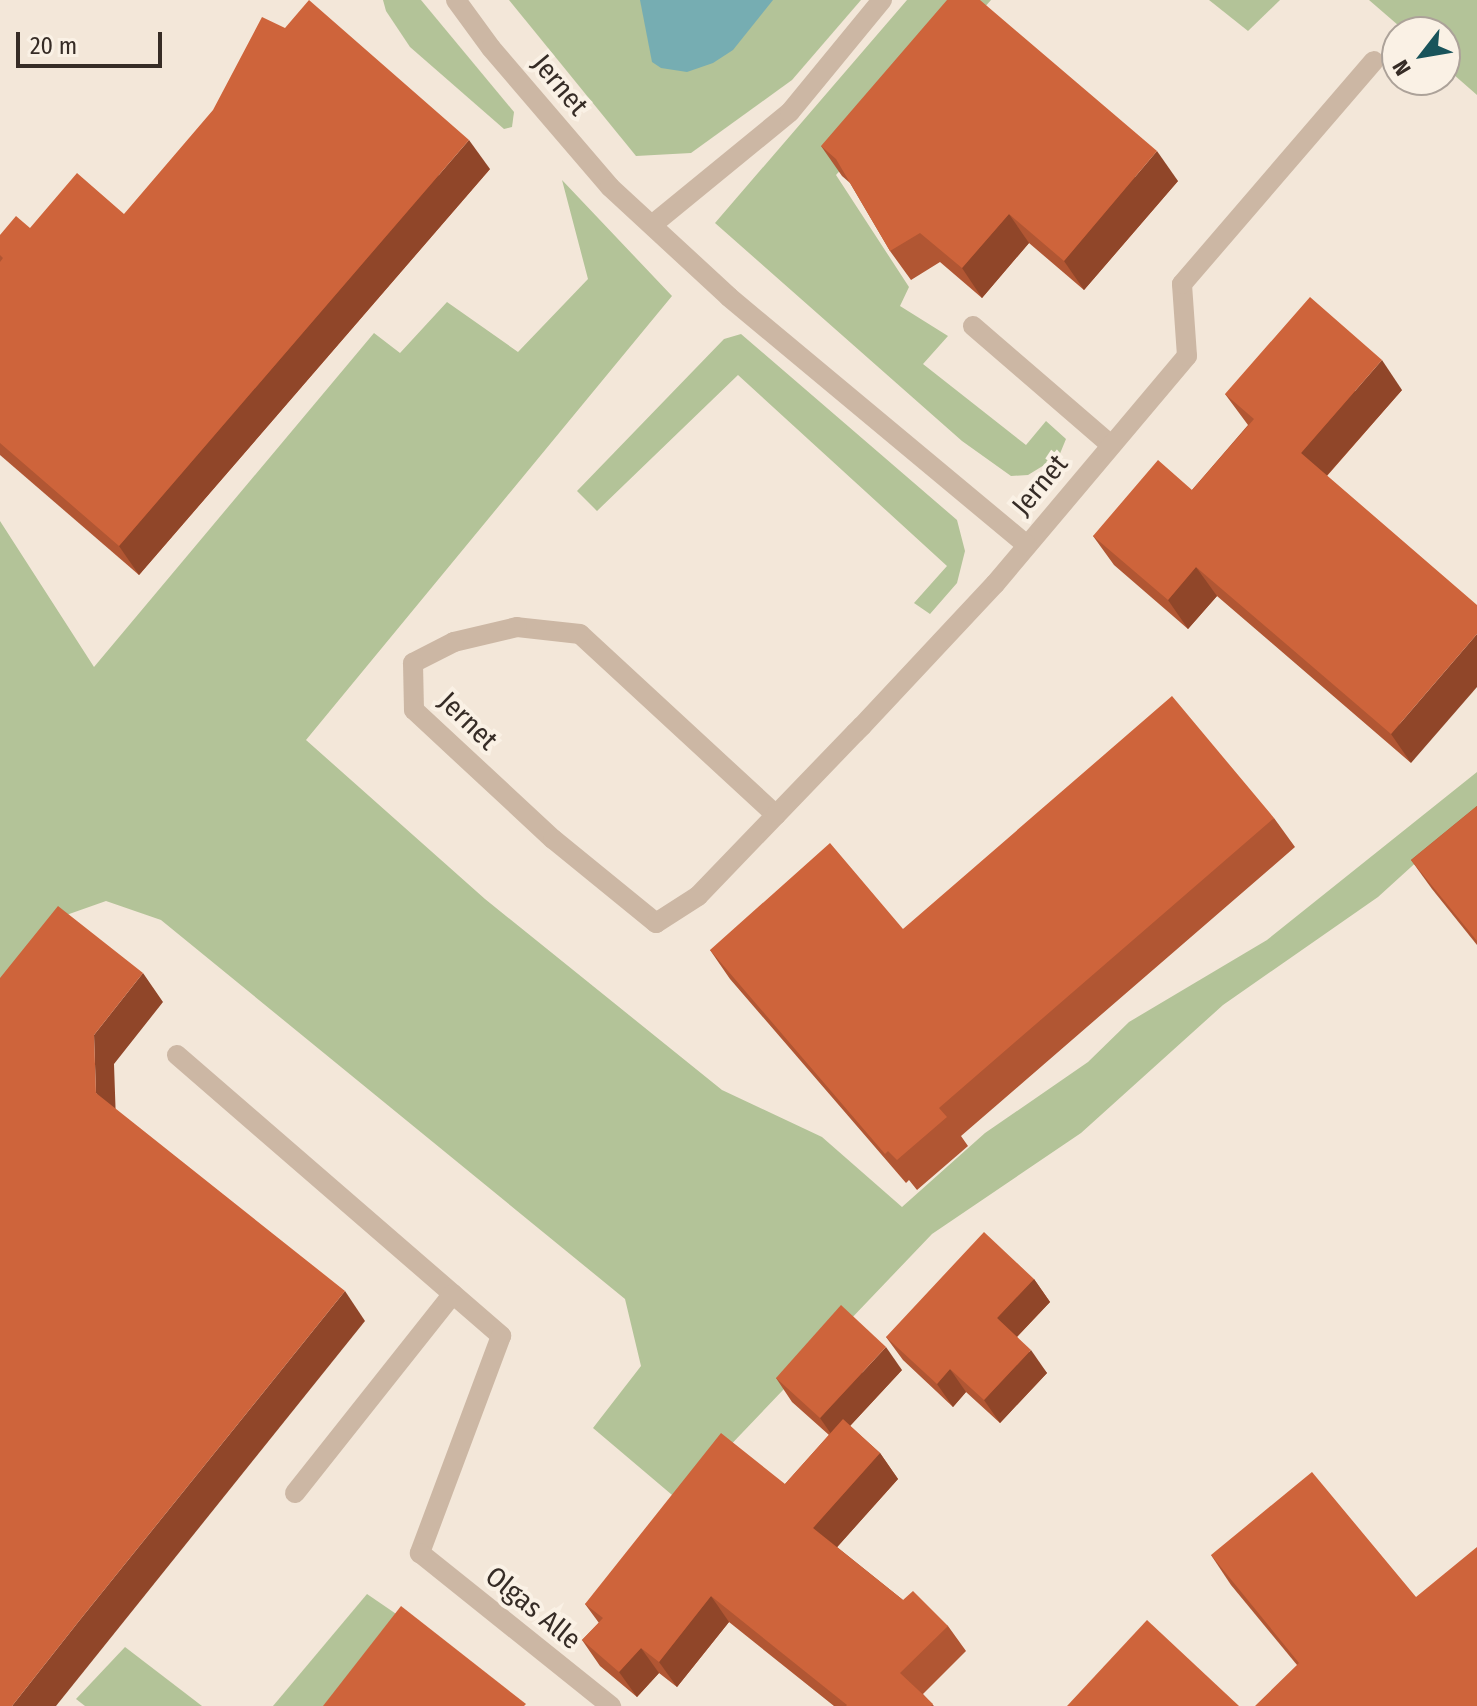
<!DOCTYPE html>
<html>
<head>
<meta charset="utf-8">
<style>
	body { margin:0 }
	#map { position:relative; width:1477px; height:1706px; overflow:hidden; background:#f3e7d9; font-family:"Fira Sans Condensed",sans-serif }
	div>[style] { position:absolute }
	[style*='--x'] { left:calc(var(--x)*1px); top:calc(var(--y)*1px); width:calc(var(--w)*1px); rotate:calc(var(--a)*1deg) }
	.green>* { inset:0; background:#b3c398 }
	.water>* { inset:0; background:#76adb2 }
	.service>* { height:20px; margin:-10px; padding:0 10px; transform-origin:10px; border-radius:10px; background:#ccb7a4 }
	.minor>* { height:20px; margin:-10px; padding:0 10px; transform-origin:10px; border-radius:10px; background:#ccb7a4 }
	.wall>* { inset:0; background:#b15633 }
	.shaded-wall>* { inset:0; background:#904629 }
	.building>* { inset:0; background:#ce643b }
	span { translate:-50% -50%; white-space:nowrap; text-align:center; line-height:1.15; -webkit-text-stroke:8px #faf1e5; paint-order:stroke }
	.street-label { font-size:28px; color:#362c26 }
	.north { position:absolute; left:1381px; top:16px; width:80px; height:80px; box-sizing:border-box; background:#faf1e5; border:2px solid #aca299; border-radius:50%; rotate:239deg; font-size:22px; font-weight:700; line-height:32px; text-align:center; color:#362c26 }
	.north::after { content:''; display:block; margin:auto; width:28px; height:36px; background:#19545b; clip-path:polygon(50% 0,100% 100%,50% 72%,0 100%) }
	.scale { position:absolute; left:16px; top:32px; width:146px; height:36px; box-sizing:border-box; border:4px solid #362c26; border-top:0; padding-left:10px; font-size:24px; line-height:28px; white-space:nowrap; color:#362c26; -webkit-text-stroke:6px #faf1e5; paint-order:stroke }
</style>
</head>
<body>
<div id="map">
	<div class="green">
		<i style="clip-path:polygon(383px 0,421px 0,514px 112px,512px 127px,504px 129px,410px 47px,386px 11px)"></i>
		<i style="clip-path:polygon(509px 0,861px 0,792px 80px,691px 153px,636px 156px)"></i>
		<i style="clip-path:polygon(907px 0,991px 0,836px 175px,909px 287px,900px 306px,948px 336px,923px 364px,1026px 445px,1046px 421px,1066px 439px,1059px 456px,1028px 475px,1011px 476px,962px 441px,715px 223px)"></i>
		<i style="clip-path:polygon(1209px 0,1280px 0,1248px 31px)"></i>
		<i style="clip-path:polygon(1369px 0,1477px 0,1477px 95px,1445px 67px,1445px 32px,1406px 32px)"></i>
		<i style="clip-path:polygon(562px 180px,672px 296px,306px 740px,485px 899px,722px 1090px,822px 1137px,902px 1207px,985px 1133px,1088px 1062px,1129px 1022px,1267px 940px,1477px 772px,1477px 807px,1378px 897px,1223px 1005px,1081px 1133px,932px 1234px,678px 1500px,593px 1428px,641px 1366px,625px 1299px,161px 920px,106px 901px,55px 919px,0 988px,0 521px,94px 667px,374px 333px,400px 353px,447px 302px,518px 352px,588px 279px)"></i>
		<i style="clip-path:polygon(741px 334px,957px 520px,965px 551px,957px 583px,930px 614px,914px 603px,947px 566px,738px 375px,597px 511px,577px 491px,724px 339px)"></i>
		<i style="clip-path:polygon(367px 1594px,405px 1620px,358px 1706px,273px 1706px)"></i>
		<i style="clip-path:polygon(125px 1647px,202px 1706px,85px 1706px,76px 1699px)"></i>
	</div>
	<div class="water">
		<i style="clip-path:polygon(640px 0,773px 0,733px 50px,713px 63px,687px 72px,661px 68px,652px 62px)"></i>
	</div>
	<div class="service">
		<i style="--x:652;--y:225;--w:178;--a:-39.3"></i>
		<i style="--x:790;--y:112;--w:145;--a:-50.6"></i>
		<i style="--x:973;--y:326;--w:182;--a:40.8"></i>
		<i style="--x:776;--y:815;--w:267;--a:-137.3"></i>
		<i style="--x:580;--y:634;--w:63;--a:-173.7"></i>
		<i style="--x:517;--y:627;--w:65;--a:166.6"></i>
		<i style="--x:454;--y:642;--w:46;--a:152.9"></i>
		<i style="--x:413;--y:663;--w:47;--a:88.8"></i>
		<i style="--x:414;--y:710;--w:190;--a:42.9"></i>
		<i style="--x:553;--y:839;--w:133;--a:39.2"></i>
		<i style="--x:656;--y:923;--w:50;--a:-32.7"></i>
		<i style="--x:698;--y:896;--w:112;--a:-46.1"></i>
		<i style="--x:776;--y:815;--w:114;--a:-46.1"></i>
		<i style="--x:855;--y:733;--w:10;--a:-45"></i>
		<i style="--x:862;--y:726;--w:195;--a:-46.9"></i>
		<i style="--x:995;--y:584;--w:298;--a:-49.9"></i>
		<i style="--x:1187;--y:356;--w:72;--a:-94"></i>
		<i style="--x:1182;--y:284;--w:294;--a:-49.3"></i>
		<i style="--x:177;--y:1055;--w:429;--a:40.9"></i>
		<i style="--x:501;--y:1336;--w:232;--a:110.5"></i>
		<i style="--x:295;--y:1493;--w:254;--a:-51.6"></i>
	</div>
	<div class="minor">
		<i style="--x:456;--y:0;--w:59;--a:53.9"></i>
		<i style="--x:491;--y:48;--w:183;--a:49.4"></i>
		<i style="--x:610;--y:187;--w:162;--a:42.7"></i>
		<i style="--x:729;--y:297;--w:388;--a:39.8"></i>
		<i style="--x:420;--y:1553;--w:245;--a:38.7"></i>
	</div>
	<div class="wall">
		<i style="clip-path:polygon(821px 146px,1178px 181px,1084px 290px,1029px 243px,982px 298px,940px 262px,911px 280px,890px 251px,850px 183px,842px 176px)"></i>
		<i style="clip-path:polygon(490px 169px,139px 575px,0 455px,0 235px,30px 228px,124px 214px)"></i>
		<i style="clip-path:polygon(1402px 390px,1327px 476px,1411px 763px,1217px 596px,1188px 629px,1114px 565px,1093px 536px,1192px 490px,1248px 425px,1225px 394px)"></i>
		<i style="clip-path:polygon(1477px 806px,1477px 945px,1432px 889px,1411px 860px)"></i>
		<i style="clip-path:polygon(1274px 818px,1295px 847px,961px 1136px,968px 1146px,917px 1190px,909px 1180px,906px 1183px,730px 979px,710px 950px,903px 929px)"></i>
		<i style="clip-path:polygon(1034px 1279px,1050px 1302px,1017px 1337px,1047px 1373px,1000px 1423px,966px 1392px,953px 1407px,903px 1360px,886px 1337px)"></i>
		<i style="clip-path:polygon(902px 1370px,850px 1426px,880px 1453px,898px 1479px,837px 1547px,903px 1600px,948px 1626px,966px 1651px,923px 1694px,934px 1706px,834px 1706px,729px 1622px,677px 1687px,659px 1673px,637px 1697px,600px 1666px,582px 1640px,599px 1623px,585px 1604px,785px 1484px,829px 1435px,792px 1402px,776px 1378px)"></i>
		<i style="clip-path:polygon(1211px 1555px,1416px 1597px,1477px 1706px,1297px 1665px,1231px 1585px)"></i>
	</div>
	<div class="shaded-wall">
		<i style="clip-path:polygon(469px 140px,490px 169px,139px 575px,119px 546px)"></i>
		<i style="clip-path:polygon(1157px 151px,1178px 181px,1084px 290px,1064px 261px)"></i>
		<i style="clip-path:polygon(1009px 214px,1029px 243px,982px 298px,962px 268px)"></i>
		<i style="clip-path:polygon(1382px 360px,1402px 390px,1321px 482px,1301px 453px)"></i>
		<i style="clip-path:polygon(1196px 567px,1217px 596px,1188px 629px,1168px 600px)"></i>
		<i style="clip-path:polygon(1477px 634px,1477px 687px,1411px 763px,1391px 734px)"></i>
		<i style="clip-path:polygon(143px 973px,163px 1002px,114px 1064px,116px 1122px,96px 1093px,94px 1035px)"></i>
		<i style="clip-path:polygon(1034px 1279px,1050px 1302px,1013px 1341px,997px 1318px)"></i>
		<i style="clip-path:polygon(345px 1291px,365px 1321px,56px 1706px,12px 1706px,79px 1621px)"></i>
		<i style="clip-path:polygon(886px 1347px,902px 1370px,836px 1441px,820px 1418px)"></i>
		<i style="clip-path:polygon(1031px 1350px,1047px 1373px,1000px 1423px,984px 1400px)"></i>
		<i style="clip-path:polygon(950px 1369px,966px 1392px,953px 1407px,937px 1384px)"></i>
		<i style="clip-path:polygon(880px 1453px,898px 1479px,831px 1554px,813px 1528px)"></i>
		<i style="clip-path:polygon(711px 1596px,729px 1622px,677px 1687px,659px 1662px)"></i>
		<i style="clip-path:polygon(641px 1648px,659px 1673px,637px 1697px,619px 1672px)"></i>
	</div>
	<div class="building">
		<i style="clip-path:polygon(309px 0,469px 140px,119px 546px,0 443px,0 262px,3px 258px,0 255px,0 235px,16px 216px,30px 228px,77px 173px,124px 214px,213px 110px,262px 17px,285px 28px)"></i>
		<i style="clip-path:polygon(947px 0,980px 0,1157px 151px,1064px 261px,1009px 214px,962px 268px,920px 233px,890px 251px,836px 159px,821px 146px)"></i>
		<i style="clip-path:polygon(1310px 297px,1382px 360px,1301px 453px,1477px 605px,1477px 634px,1391px 734px,1196px 567px,1168px 600px,1093px 536px,1158px 460px,1192px 490px,1254px 419px,1225px 394px)"></i>
		<i style="clip-path:polygon(1172px 696px,1274px 818px,939px 1108px,947px 1117px,897px 1160px,888px 1151px,885px 1154px,710px 950px,830px 843px,903px 929px)"></i>
		<i style="clip-path:polygon(1477px 806px,1477px 941px,1411px 860px)"></i>
		<i style="clip-path:polygon(58px 906px,143px 973px,94px 1035px,96px 1093px,345px 1291px,79px 1621px,12px 1706px,0 1706px,0 978px)"></i>
		<i style="clip-path:polygon(984px 1232px,1034px 1279px,997px 1318px,1031px 1350px,984px 1400px,950px 1369px,937px 1384px,886px 1337px)"></i>
		<i style="clip-path:polygon(841px 1305px,886px 1347px,820px 1418px,776px 1378px)"></i>
		<i style="clip-path:polygon(843px 1419px,880px 1453px,813px 1528px,903px 1600px,913px 1591px,948px 1626px,900px 1673px,933px 1704px,931px 1706px,846px 1706px,847px 1705px,711px 1596px,659px 1662px,641px 1648px,619px 1672px,582px 1640px,603px 1618px,585px 1604px,721px 1433px,785px 1484px)"></i>
		<i style="clip-path:polygon(1312px 1472px,1416px 1597px,1477px 1547px,1477px 1706px,1255px 1706px,1299px 1663px,1211px 1555px)"></i>
		<i style="clip-path:polygon(401px 1606px,526px 1704px,524px 1706px,323px 1706px)"></i>
		<i style="clip-path:polygon(1147px 1620px,1239px 1706px,1067px 1706px)"></i>
	</div>
	<div class="street-label">
		<span style="left:560px;top:85px;rotate:50deg">Jernet</span>
		<span style="left:1040px;top:485px;rotate:-50deg">Jernet</span>
		<span style="left:468px;top:721px;rotate:44deg">Jernet</span>
		<span style="left:533px;top:1608px;rotate:39deg">Olgas Alle</span>
	</div>
	<div class="north">N</div>
	<div class="scale">20 m</div>
</div>
</body>
</html>
